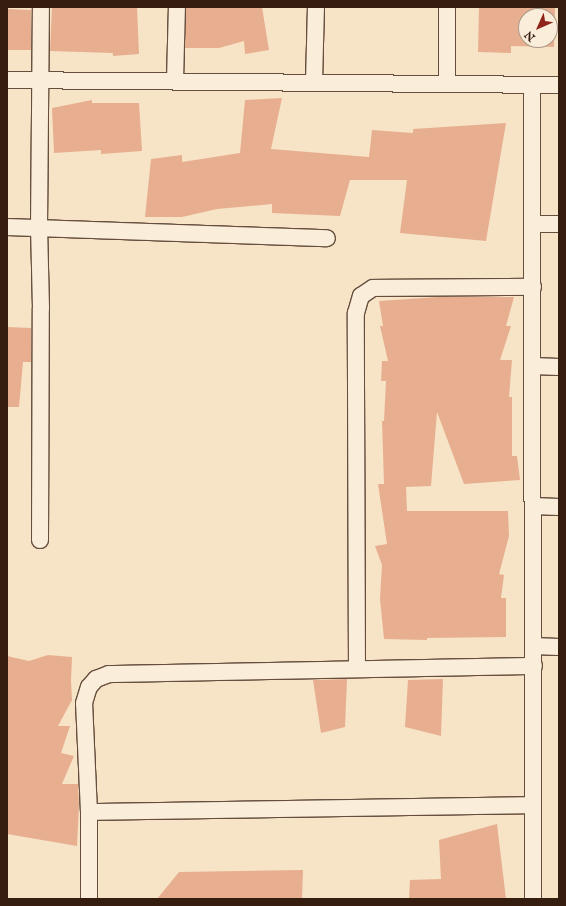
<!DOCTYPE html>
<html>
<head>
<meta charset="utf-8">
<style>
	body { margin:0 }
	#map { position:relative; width:566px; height:906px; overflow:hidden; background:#f7e3c6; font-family:"IM FELL English",serif }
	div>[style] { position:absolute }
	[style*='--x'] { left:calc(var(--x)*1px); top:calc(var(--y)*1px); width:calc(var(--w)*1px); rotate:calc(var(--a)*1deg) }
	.building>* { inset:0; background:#e7af90 }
	.roads { filter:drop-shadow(1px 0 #664e3d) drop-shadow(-1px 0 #664e3d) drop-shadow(0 1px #664e3d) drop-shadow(0 -1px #664e3d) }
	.street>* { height:16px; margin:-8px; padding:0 8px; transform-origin:8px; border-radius:8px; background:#faedda }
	span { translate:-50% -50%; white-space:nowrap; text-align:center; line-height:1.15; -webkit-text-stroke:4px #faedda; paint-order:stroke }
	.frame { position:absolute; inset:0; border:8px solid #351d0f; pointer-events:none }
	.north { position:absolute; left:518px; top:8px; width:40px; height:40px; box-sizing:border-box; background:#faedda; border:1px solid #ab9a89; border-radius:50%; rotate:225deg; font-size:11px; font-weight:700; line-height:16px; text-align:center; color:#351d0f }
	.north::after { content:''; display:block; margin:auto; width:14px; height:18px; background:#8f2418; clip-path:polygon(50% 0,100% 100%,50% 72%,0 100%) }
</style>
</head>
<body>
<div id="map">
	<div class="building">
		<i style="clip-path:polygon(52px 7px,137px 7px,139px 54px,113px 56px,113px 53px,50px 51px)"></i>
		<i style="clip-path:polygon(186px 7px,262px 7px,269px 50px,245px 54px,244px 41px,219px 48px,185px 48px)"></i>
		<i style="clip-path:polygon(evenodd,479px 7px,555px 7px,554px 47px,511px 46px,511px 53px,478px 52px,479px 7px,526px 16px,550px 16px,550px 40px,526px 40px,526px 16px)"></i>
		<i style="clip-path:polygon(7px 9px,31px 10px,31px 50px,7px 50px)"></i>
		<i style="clip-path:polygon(282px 98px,271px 149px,369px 157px,372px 130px,413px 133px,413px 129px,506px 123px,486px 241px,400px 233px,407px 180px,350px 180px,340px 216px,272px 213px,272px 204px,217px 209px,182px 217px,145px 217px,151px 159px,182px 155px,182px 162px,240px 153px,245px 100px)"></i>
		<i style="clip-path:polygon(92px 100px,92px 103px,139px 103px,142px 151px,101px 154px,101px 150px,54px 153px,52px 108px)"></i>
		<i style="clip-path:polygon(438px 297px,514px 297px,506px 326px,511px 326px,500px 360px,512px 360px,509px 397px,512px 397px,512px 456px,517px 456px,520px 480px,464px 484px,437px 412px,431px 486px,406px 487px,407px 511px,508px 511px,509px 536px,499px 574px,504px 575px,501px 598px,506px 598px,506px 637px,427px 638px,427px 640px,384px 639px,380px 599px,382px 565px,375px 546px,387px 544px,378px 484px,384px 484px,382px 421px,384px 421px,386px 381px,381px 381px,382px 361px,388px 361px,380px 326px,383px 326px,379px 301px)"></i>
		<i style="clip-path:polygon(7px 327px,31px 328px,31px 362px,23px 362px,19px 407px,7px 407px)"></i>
		<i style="clip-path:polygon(48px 655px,72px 657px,71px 681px,72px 700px,58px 726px,70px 726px,61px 753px,74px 756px,62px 784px,78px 784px,79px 805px,77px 846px,7px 834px,7px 656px,29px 661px)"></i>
		<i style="clip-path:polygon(347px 679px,345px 727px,321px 733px,313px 680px)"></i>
		<i style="clip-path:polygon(443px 679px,441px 736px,405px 727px,408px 680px)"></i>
		<i style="clip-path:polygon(497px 824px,506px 899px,409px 899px,410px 880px,441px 879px,439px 840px)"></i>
		<i style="clip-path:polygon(303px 870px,302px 899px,157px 899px,179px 872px)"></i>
	</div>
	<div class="roads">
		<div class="street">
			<i style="--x:447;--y:7;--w:77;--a:90"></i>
			<i style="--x:7;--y:80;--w:552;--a:0.52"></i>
			<i style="--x:175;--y:81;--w:74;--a:-88.5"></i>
			<i style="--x:314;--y:82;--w:75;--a:-88.5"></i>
			<i style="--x:532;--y:86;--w:813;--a:89.93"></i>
			<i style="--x:532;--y:224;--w:27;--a:0"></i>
			<i style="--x:7;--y:227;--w:320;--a:2"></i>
			<i style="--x:533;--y:366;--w:26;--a:2"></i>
			<i style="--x:533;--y:506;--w:26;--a:2"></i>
			<i style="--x:40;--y:540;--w:232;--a:-89.8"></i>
			<i style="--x:41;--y:308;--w:81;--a:-91.4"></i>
			<i style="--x:39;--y:227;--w:220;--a:-89.5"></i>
			<i style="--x:533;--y:646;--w:26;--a:2"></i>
			<i style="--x:357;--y:669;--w:356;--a:-90.2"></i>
			<i style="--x:356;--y:313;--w:18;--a:-74"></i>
			<i style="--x:361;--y:296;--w:14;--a:-34"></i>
			<i style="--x:373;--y:288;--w:160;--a:-0.4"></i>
			<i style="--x:89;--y:812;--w:444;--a:-0.9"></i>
			<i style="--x:89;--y:899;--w:87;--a:-90"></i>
			<i style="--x:89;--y:812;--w:109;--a:-92.6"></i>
			<i style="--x:84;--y:703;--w:17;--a:-73"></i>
			<i style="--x:89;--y:687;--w:11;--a:-49"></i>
			<i style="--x:96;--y:679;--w:14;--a:-21"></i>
			<i style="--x:109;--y:674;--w:425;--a:-1.1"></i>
		</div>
	</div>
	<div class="frame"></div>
	<div class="north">N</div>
</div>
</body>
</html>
